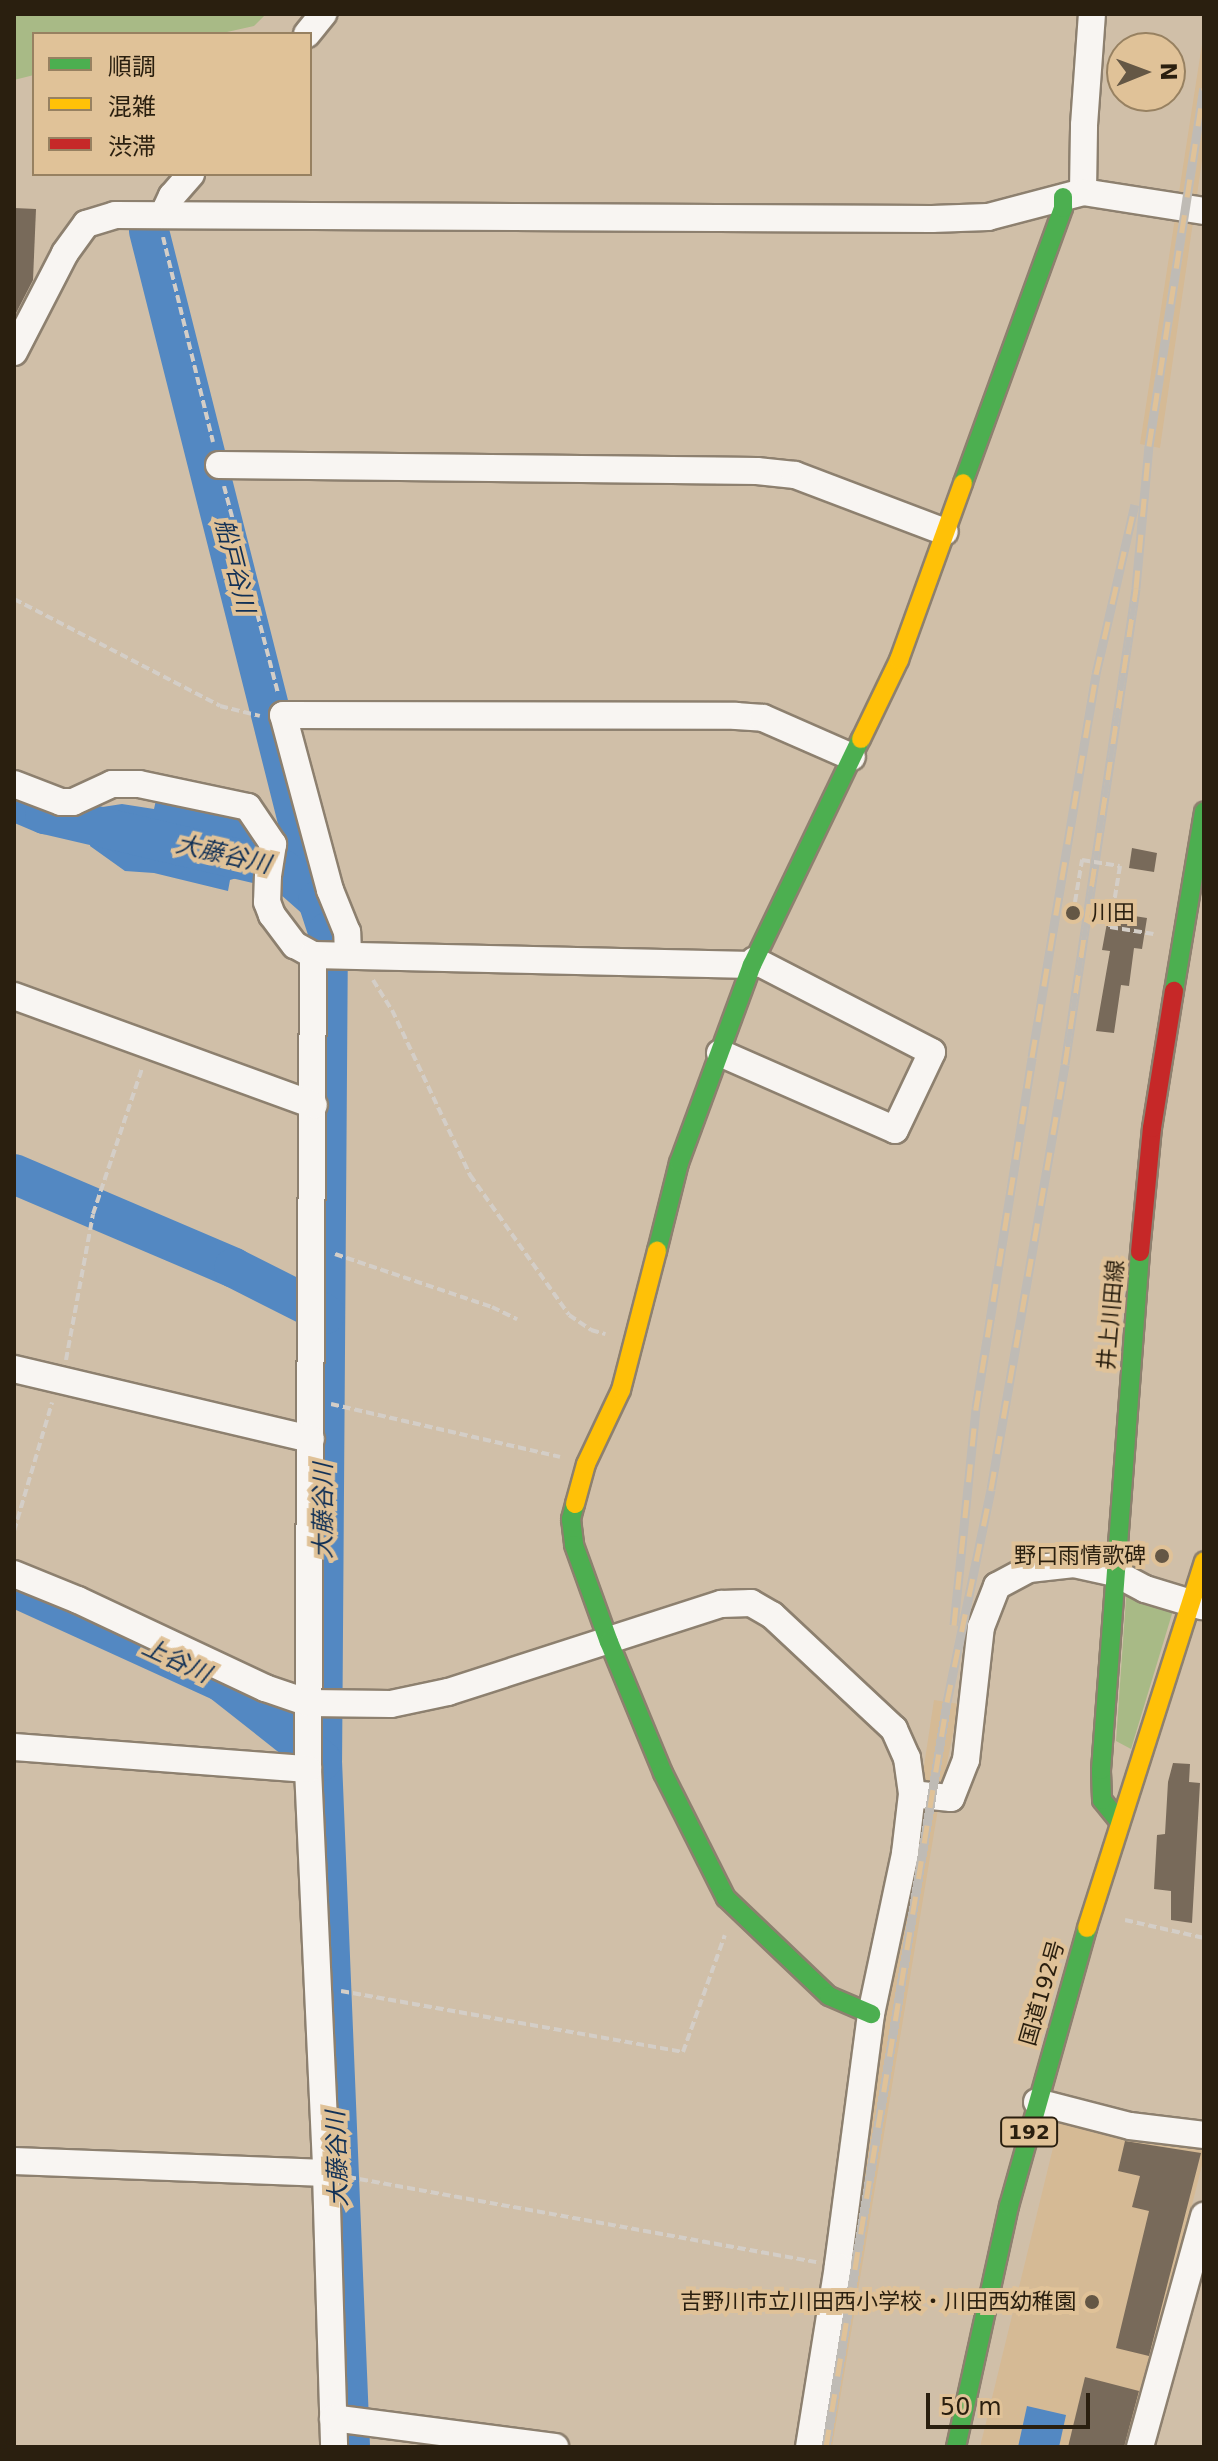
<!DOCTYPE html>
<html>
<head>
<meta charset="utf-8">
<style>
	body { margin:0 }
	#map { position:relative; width:1218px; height:2461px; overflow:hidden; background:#d0bfa8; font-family:"DejaVu Sans","Noto Sans JP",sans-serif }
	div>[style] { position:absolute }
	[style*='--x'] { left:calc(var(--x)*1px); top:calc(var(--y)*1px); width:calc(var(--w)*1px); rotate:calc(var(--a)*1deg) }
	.built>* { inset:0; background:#d5ba95 }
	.green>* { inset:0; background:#a8ba86 }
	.water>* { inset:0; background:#5388c2 }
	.river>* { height:40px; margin:-20px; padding:0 20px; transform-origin:20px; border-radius:20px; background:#5388c2 }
	.building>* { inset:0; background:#786a5a }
	.path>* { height:4px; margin-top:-2px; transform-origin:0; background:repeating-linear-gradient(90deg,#d4cec7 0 8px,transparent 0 12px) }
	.roads { filter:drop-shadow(2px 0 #8d806f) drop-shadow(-2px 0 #8d806f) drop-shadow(0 2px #8d806f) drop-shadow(0 -2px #8d806f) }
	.street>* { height:26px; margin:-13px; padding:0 13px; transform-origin:13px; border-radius:13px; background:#f8f5f2 }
	.fast>* { height:18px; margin:-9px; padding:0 9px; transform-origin:9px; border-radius:9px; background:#4caf50 }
	.slow>* { height:18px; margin:-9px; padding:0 9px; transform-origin:9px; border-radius:9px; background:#ffc107 }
	.jam>* { height:18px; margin:-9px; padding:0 9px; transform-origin:9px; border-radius:9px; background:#c62828 }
	.rail>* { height:9px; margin-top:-4.5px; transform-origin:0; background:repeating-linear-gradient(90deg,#e0c298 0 18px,#bfbbb5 0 36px); box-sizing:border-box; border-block:2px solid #bfbbb5 }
	.path-bridge>* { height:4px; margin-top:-2px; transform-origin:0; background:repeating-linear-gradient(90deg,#d4cec7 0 8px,transparent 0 12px) }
	.dots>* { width:22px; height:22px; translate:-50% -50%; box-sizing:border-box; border:4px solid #e0c298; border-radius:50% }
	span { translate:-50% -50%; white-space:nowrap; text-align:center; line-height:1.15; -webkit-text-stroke:8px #e0c298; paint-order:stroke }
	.shield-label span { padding:2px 6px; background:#e0c298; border:2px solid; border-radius:6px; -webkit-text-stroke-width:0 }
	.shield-label { font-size:20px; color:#2a1f0f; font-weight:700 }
	.poi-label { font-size:22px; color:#2a1f0f }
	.left { translate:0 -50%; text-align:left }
	.right { translate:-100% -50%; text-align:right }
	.street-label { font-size:22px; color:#2a1f0f }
	.water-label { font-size:24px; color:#123156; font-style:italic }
	.frame { position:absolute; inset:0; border:16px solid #2a1f0f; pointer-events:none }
	.legend { position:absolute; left:32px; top:32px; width:280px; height:144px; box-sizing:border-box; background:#e0c298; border:2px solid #978161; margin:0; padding:10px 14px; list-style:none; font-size:24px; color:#2a1f0f }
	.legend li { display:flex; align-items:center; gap:16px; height:40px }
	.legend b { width:40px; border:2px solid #978161 }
	.north { position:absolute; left:1106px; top:32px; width:80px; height:80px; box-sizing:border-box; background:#e0c298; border:2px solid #978161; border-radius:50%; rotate:89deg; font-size:22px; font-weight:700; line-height:32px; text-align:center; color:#2a1f0f }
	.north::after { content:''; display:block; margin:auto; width:28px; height:36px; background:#645745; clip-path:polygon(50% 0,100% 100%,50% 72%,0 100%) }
	.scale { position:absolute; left:926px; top:2393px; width:164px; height:36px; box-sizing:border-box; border:4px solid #2a1f0f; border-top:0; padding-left:10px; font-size:24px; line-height:28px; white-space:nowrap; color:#2a1f0f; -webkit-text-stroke:6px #e0c298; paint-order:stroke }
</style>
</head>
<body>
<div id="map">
	<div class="built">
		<i style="clip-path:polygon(1204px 31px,1204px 147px,1160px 448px,1140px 444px)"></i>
		<i style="clip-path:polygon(934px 1700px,959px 1704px,940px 1797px,832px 2447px,821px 2447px)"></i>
		<i style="clip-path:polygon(1061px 2115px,1204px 2144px,1204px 2157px,1132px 2447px,980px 2447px)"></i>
	</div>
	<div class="green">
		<i style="clip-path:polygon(14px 14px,266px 14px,254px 26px,218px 34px,34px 34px,34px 75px,14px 80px)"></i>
		<i style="clip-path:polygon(1127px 1585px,1175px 1604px,1131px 1749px,1116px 1741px)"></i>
	</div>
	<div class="water">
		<i style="clip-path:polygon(156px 800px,239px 819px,253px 839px,247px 875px,230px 880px,228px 891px,154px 873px,125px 871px,90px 846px,96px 808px,122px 804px,154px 809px)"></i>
		<i style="clip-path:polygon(1027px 2406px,1066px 2415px,1059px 2447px,1018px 2447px)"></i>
	</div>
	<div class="river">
		<i style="--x:149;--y:231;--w:691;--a:75.84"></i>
		<i style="--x:14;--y:801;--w:34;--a:23"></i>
		<i style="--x:45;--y:814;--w:243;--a:13.1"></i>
		<i style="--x:282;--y:869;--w:48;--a:41.6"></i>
		<i style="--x:318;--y:901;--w:33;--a:72"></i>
		<i style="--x:328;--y:932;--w:829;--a:90.41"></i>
		<i style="--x:322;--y:1761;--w:687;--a:87.66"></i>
		<i style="--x:14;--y:1174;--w:239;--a:23.1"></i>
		<i style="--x:234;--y:1268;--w:102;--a:26.8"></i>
		<i style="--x:14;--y:1587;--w:229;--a:24.5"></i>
		<i style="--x:222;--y:1682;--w:127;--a:38.3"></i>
	</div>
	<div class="building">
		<i style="clip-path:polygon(14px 208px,36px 209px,33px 280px,14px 317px)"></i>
		<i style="clip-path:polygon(1132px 848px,1157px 853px,1154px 872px,1129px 868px)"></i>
		<i style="clip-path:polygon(1109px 912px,1147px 918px,1142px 949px,1134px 948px,1129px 986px,1121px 985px,1114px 1033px,1096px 1031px,1110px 951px,1102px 950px)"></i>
		<i style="clip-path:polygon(1173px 1763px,1190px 1764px,1189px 1782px,1200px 1783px,1192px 1923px,1171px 1920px,1171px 1891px,1154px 1889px,1157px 1835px,1165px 1834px,1168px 1782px)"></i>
		<i style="clip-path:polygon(1125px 2141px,1201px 2153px,1149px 2356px,1116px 2348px,1149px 2211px,1132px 2207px,1140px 2176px,1118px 2171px)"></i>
		<i style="clip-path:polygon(1085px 2377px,1139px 2391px,1124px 2447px,1068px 2447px)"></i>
	</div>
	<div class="path">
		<i style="--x:163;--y:237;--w:211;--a:76.3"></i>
		<i style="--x:224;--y:486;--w:215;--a:75.4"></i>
		<i style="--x:14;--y:599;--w:232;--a:27.4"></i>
		<i style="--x:220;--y:706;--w:41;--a:14"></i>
		<i style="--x:1120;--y:866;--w:62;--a:99.3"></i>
		<i style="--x:1110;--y:927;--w:44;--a:9.2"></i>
		<i style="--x:1075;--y:902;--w:43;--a:-80.5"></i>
		<i style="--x:373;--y:980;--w:36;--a:58"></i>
		<i style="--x:392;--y:1010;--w:183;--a:64.7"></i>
		<i style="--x:470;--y:1175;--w:171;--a:54.7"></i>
		<i style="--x:569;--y:1315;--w:27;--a:34"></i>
		<i style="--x:591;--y:1330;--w:15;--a:16"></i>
		<i style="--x:335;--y:1254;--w:166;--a:18.7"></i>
		<i style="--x:492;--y:1307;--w:28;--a:26"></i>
		<i style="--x:66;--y:1360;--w:148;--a:-79.5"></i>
		<i style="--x:93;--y:1214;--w:154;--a:-71.4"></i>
		<i style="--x:331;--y:1404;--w:235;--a:13"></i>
		<i style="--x:14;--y:1531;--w:134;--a:-73.5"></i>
		<i style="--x:1125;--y:1920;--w:81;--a:12.8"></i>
		<i style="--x:341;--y:1991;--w:347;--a:10.1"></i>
		<i style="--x:683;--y:2052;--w:124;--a:-70.3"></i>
		<i style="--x:348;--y:2177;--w:476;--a:10.3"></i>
	</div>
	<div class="roads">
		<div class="street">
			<i style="--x:307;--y:34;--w:26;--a:-51"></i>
			<i style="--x:1083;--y:192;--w:67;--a:-89.1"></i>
			<i style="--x:1084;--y:125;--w:111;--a:-85.9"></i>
			<i style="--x:163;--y:215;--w:21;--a:-65"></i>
			<i style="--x:172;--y:196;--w:29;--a:-49"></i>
			<i style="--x:14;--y:352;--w:111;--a:-62.7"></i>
			<i style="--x:65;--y:253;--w:36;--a:-54"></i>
			<i style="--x:86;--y:224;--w:30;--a:-17"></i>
			<i style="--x:115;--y:215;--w:817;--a:0.28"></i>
			<i style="--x:932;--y:219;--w:56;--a:-2"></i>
			<i style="--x:988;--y:217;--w:98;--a:-14.7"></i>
			<i style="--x:1083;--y:192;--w:122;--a:8.9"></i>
			<i style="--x:219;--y:465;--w:538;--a:0.64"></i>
			<i style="--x:757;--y:471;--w:38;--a:6"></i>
			<i style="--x:795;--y:475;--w:160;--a:20.8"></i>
			<i style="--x:14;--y:784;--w:50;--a:21"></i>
			<i style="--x:61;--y:802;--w:12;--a:0"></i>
			<i style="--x:73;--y:802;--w:43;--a:-24.8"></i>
			<i style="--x:112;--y:784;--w:27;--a:0"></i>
			<i style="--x:139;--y:784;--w:111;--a:11.9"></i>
			<i style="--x:248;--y:807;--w:45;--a:56"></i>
			<i style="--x:273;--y:844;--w:31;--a:99"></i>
			<i style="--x:268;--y:875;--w:27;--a:92"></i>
			<i style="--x:267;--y:902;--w:14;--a:69"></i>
			<i style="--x:272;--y:915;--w:38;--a:53"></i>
			<i style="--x:295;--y:945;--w:21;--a:29"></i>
			<i style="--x:313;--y:955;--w:439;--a:1.3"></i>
			<i style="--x:313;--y:955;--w:814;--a:90.35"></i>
			<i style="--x:308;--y:1769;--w:404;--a:87.4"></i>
			<i style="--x:326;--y:2173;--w:274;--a:88.3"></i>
			<i style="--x:348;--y:955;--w:23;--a:-92"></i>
			<i style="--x:347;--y:932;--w:45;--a:-112"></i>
			<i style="--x:330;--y:890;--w:181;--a:-105"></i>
			<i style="--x:283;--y:715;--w:453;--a:0.1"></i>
			<i style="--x:736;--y:716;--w:27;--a:4"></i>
			<i style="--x:763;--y:718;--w:97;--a:23.7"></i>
			<i style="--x:14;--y:996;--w:319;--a:20"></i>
			<i style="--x:720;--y:1053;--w:191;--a:23.7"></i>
			<i style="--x:895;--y:1130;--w:86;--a:-64.6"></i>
			<i style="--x:932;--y:1052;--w:200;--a:-152.7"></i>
			<i style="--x:14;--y:1369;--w:305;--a:13.3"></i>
			<i style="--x:14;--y:1574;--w:69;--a:22.1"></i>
			<i style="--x:78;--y:1600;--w:207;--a:25.2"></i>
			<i style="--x:265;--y:1688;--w:46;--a:18.8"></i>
			<i style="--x:309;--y:1703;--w:82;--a:0.7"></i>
			<i style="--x:391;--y:1704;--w:58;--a:-11.9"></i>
			<i style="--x:448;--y:1692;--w:287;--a:-17.9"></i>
			<i style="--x:721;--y:1604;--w:30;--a:-2"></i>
			<i style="--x:751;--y:1603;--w:24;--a:30"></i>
			<i style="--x:772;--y:1615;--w:167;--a:43.1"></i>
			<i style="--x:894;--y:1729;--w:32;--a:66"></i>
			<i style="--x:907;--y:1758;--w:36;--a:82"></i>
			<i style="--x:912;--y:1794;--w:60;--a:96.7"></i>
			<i style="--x:905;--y:1854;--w:164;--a:102"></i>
			<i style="--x:871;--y:2014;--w:254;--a:97.5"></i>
			<i style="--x:838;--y:2266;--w:183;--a:99.1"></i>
			<i style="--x:14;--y:1747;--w:295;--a:4.3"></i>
			<i style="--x:912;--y:1794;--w:39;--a:6"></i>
			<i style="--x:951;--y:1798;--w:41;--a:-68.5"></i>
			<i style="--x:966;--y:1760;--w:134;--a:-83.6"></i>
			<i style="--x:981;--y:1627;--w:44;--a:-68.7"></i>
			<i style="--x:997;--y:1586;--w:36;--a:-28"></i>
			<i style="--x:1029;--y:1569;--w:45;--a:-6.3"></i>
			<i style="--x:1074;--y:1564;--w:42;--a:12.4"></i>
			<i style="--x:1115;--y:1573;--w:34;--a:28"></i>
			<i style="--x:1145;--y:1589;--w:59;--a:16.9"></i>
			<i style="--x:1037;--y:2102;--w:96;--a:14.5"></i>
			<i style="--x:1130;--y:2126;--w:75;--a:6.9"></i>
			<i style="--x:14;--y:2161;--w:312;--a:2.2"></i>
			<i style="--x:333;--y:2418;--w:224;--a:7.4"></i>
			<i style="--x:1140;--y:2447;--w:240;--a:-74.5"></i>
		</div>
		<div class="fast">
			<i style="--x:963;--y:483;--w:293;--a:-70"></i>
			<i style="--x:1063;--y:208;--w:11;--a:-90"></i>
			<i style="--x:1174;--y:991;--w:182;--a:-80.5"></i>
			<i style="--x:657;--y:1251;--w:91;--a:-76"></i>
			<i style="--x:679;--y:1163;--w:211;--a:-69.8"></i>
			<i style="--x:752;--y:965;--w:251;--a:-64.3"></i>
			<i style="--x:575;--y:1504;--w:16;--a:105"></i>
			<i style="--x:571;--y:1519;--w:26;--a:83"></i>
			<i style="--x:574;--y:1545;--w:103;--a:70.2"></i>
			<i style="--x:609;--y:1642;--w:142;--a:67.6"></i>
			<i style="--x:663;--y:1773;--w:140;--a:63.3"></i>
			<i style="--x:726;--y:1898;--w:142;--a:43.6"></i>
			<i style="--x:829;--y:1996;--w:46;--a:23.2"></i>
			<i style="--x:1119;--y:1821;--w:27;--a:-129"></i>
			<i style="--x:1102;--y:1800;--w:30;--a:-92"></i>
			<i style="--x:1101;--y:1770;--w:519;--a:-85.69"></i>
			<i style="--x:956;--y:2447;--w:247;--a:-77.6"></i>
			<i style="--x:1009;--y:2206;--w:289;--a:-74.3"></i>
		</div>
		<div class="slow">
			<i style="--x:861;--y:739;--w:88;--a:-64.3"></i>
			<i style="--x:899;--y:660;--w:188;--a:-70.1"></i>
			<i style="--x:575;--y:1504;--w:41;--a:-74.6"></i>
			<i style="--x:586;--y:1464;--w:82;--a:-64.7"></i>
			<i style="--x:621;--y:1390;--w:144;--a:-75.5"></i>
			<i style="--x:1087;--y:1928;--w:385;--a:-72.3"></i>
		</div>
		<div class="jam">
			<i style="--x:1140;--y:1252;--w:125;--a:-84.5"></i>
			<i style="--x:1152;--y:1128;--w:139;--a:-80.9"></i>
		</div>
	</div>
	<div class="rail">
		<i style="--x:954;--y:1625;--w:218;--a:-84.2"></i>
		<i style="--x:976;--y:1408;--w:355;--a:-80.9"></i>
		<i style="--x:1032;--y:1057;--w:388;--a:-80.5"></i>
		<i style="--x:1096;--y:674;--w:174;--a:-77.1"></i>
		<i style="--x:826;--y:2447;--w:755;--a:-80.77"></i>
		<i style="--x:947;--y:1702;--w:217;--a:-78.3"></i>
		<i style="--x:991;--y:1489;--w:431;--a:-80.1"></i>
		<i style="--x:1065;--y:1064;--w:481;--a:-81.5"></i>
		<i style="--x:1136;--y:588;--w:143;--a:-84.8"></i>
		<i style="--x:1149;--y:446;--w:362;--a:-81.3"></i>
	</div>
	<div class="path-bridge">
		<i style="--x:1082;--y:860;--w:38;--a:9"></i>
	</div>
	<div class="dots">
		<i style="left:1073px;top:913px;background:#645745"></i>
		<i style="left:1162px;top:1556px;background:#645745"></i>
		<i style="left:1092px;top:2302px;background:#645745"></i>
	</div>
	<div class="shield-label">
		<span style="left:1029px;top:2132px">192</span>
	</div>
	<div class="poi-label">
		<span class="left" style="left:1091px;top:913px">川田</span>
		<span class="right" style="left:1146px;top:1556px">野口雨情歌碑</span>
		<span class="right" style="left:1076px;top:2302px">吉野川市立川田西小学校・川田西幼稚園</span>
	</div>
	<div class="street-label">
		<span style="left:1111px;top:1315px;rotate:-85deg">井上川田線</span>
		<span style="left:1042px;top:1993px;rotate:-74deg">国道192号</span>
	</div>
	<div class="water-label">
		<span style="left:234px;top:566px;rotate:76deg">船戸谷川</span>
		<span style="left:223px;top:855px;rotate:13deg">大藤谷川</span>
		<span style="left:324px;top:1511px;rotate:-90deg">大藤谷川</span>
		<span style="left:176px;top:1661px;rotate:25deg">上谷川</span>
		<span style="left:338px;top:2159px;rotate:-92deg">大藤谷川</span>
	</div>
	<div class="frame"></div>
	<ul class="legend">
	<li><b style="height:10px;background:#4caf50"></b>順調</li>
	<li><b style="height:10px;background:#ffc107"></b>混雑</li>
	<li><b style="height:10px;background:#c62828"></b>渋滞</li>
	</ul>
	<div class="north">N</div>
	<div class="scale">50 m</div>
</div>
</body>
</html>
